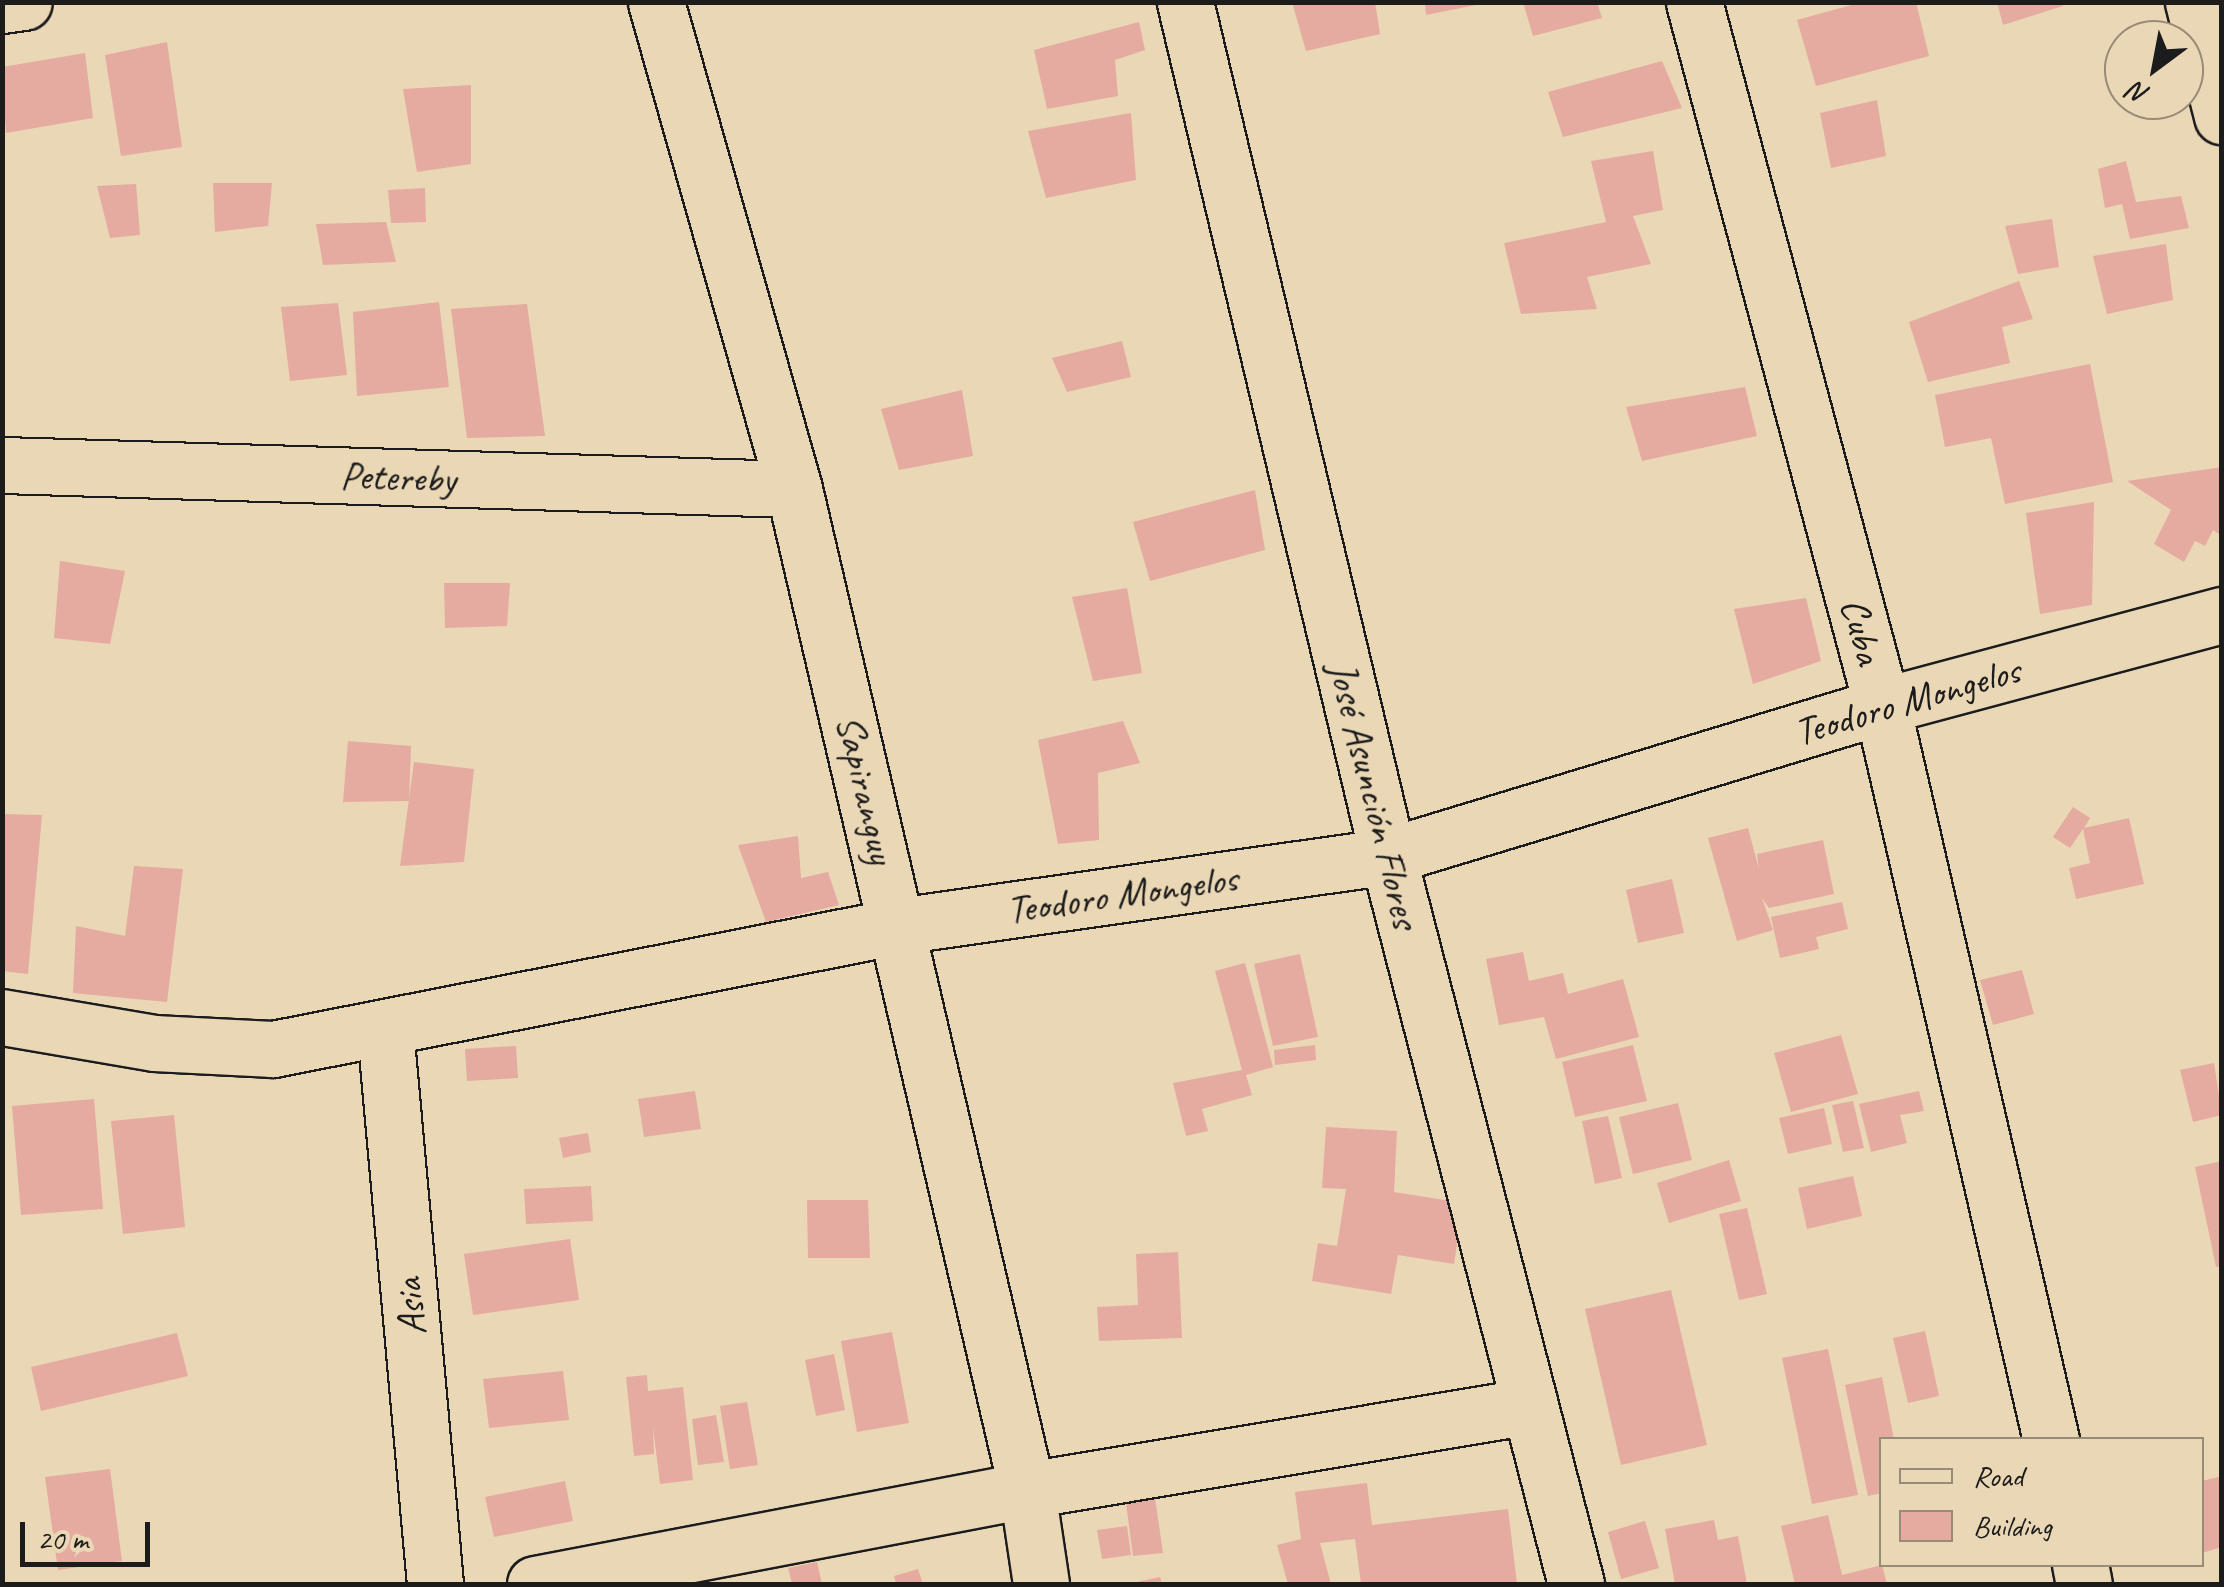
<!DOCTYPE html>
<html>
<head>
<meta charset="utf-8">
<style>
	body { margin:0 }
	#map { position:relative; width:2224px; height:1587px; overflow:hidden; background:#ead7b5; font-family:Caveat,sans-serif }
	div>[style] { position:absolute }
	[style*='--x'] { left:calc(var(--x)*1px); top:calc(var(--y)*1px); width:calc(var(--w)*1px); rotate:calc(var(--a)*1deg) }
	.building>* { inset:0; background:#e5aba0 }
	.roads { filter:drop-shadow(2px 0 #1c1c1c) drop-shadow(-2px 0 #1c1c1c) drop-shadow(0 2px #1c1c1c) drop-shadow(0 -2px #1c1c1c) }
	.minor>* { height:55px; margin:-27.5px; padding:0 27.5px; transform-origin:27.5px; border-radius:27.5px; background:#ead7b5 }
	span { translate:-50% -50%; white-space:nowrap; text-align:center; line-height:1.15; -webkit-text-stroke:8px #ead7b5; paint-order:stroke }
	.street-label { font-size:40px; color:#1c1c1c }
	.frame { position:absolute; inset:0; border:5px solid #1c1c1c; pointer-events:none }
	.legend { position:absolute; left:1879px; top:1437px; width:325px; height:130px; box-sizing:border-box; background:#ead7b5; border:2px solid #988c78; margin:0; padding:12px 18px; list-style:none; font-size:30px; color:#1c1c1c }
	.legend li { display:flex; align-items:center; gap:20px; height:50px }
	.legend b { width:50px; border:2px solid #988c78 }
	.north { position:absolute; left:2104px; top:20px; width:100px; height:100px; box-sizing:border-box; background:#ead7b5; border:2px solid #988c78; border-radius:50%; rotate:212deg; font-size:28px; font-weight:700; line-height:40px; text-align:center; color:#1c1c1c }
	.north::after { content:''; display:block; margin:auto; width:35px; height:45px; background:#1c1c1c; clip-path:polygon(50% 0,100% 100%,50% 72%,0 100%) }
	.scale { position:absolute; left:20px; top:1522px; width:130px; height:45px; box-sizing:border-box; border:5px solid #1c1c1c; border-top:0; padding-left:12px; font-size:30px; line-height:35px; white-space:nowrap; color:#1c1c1c; -webkit-text-stroke:8px #ead7b5; paint-order:stroke }
</style>
</head>
<body>
<div id="map">
	<div class="building">
		<i style="clip-path:polygon(1292px 2px,1375px 2px,1380px 34px,1306px 51px)"></i>
		<i style="clip-path:polygon(1425px 2px,1481px 2px,1481px 4px,1426px 15px)"></i>
		<i style="clip-path:polygon(1523px 2px,1597px 2px,1602px 18px,1533px 36px)"></i>
		<i style="clip-path:polygon(1862px 2px,1916px 2px,1929px 56px,1816px 86px,1797px 20px)"></i>
		<i style="clip-path:polygon(1997px 2px,2062px 2px,2063px 6px,2003px 25px)"></i>
		<i style="clip-path:polygon(1139px 22px,1145px 50px,1115px 60px,1118px 96px,1047px 109px,1034px 50px)"></i>
		<i style="clip-path:polygon(167px 42px,182px 147px,121px 156px,105px 55px)"></i>
		<i style="clip-path:polygon(85px 53px,93px 118px,6px 133px,2px 67px)"></i>
		<i style="clip-path:polygon(1662px 61px,1682px 108px,1563px 137px,1548px 92px)"></i>
		<i style="clip-path:polygon(471px 85px,471px 164px,417px 172px,403px 89px)"></i>
		<i style="clip-path:polygon(1877px 100px,1886px 156px,1831px 168px,1820px 113px)"></i>
		<i style="clip-path:polygon(1131px 113px,1136px 180px,1046px 198px,1028px 131px)"></i>
		<i style="clip-path:polygon(1653px 151px,1663px 210px,1633px 216px,1651px 264px,1587px 277px,1597px 309px,1521px 314px,1504px 243px,1606px 222px,1591px 161px)"></i>
		<i style="clip-path:polygon(2126px 161px,2136px 202px,2181px 196px,2189px 228px,2130px 239px,2122px 204px,2105px 208px,2098px 169px)"></i>
		<i style="clip-path:polygon(213px 183px,272px 183px,268px 226px,215px 232px)"></i>
		<i style="clip-path:polygon(136px 184px,140px 235px,110px 238px,97px 186px)"></i>
		<i style="clip-path:polygon(425px 188px,426px 222px,391px 223px,388px 190px)"></i>
		<i style="clip-path:polygon(2052px 219px,2059px 267px,2018px 274px,2005px 226px)"></i>
		<i style="clip-path:polygon(386px 222px,396px 262px,323px 265px,316px 224px)"></i>
		<i style="clip-path:polygon(2166px 244px,2173px 300px,2107px 314px,2093px 256px)"></i>
		<i style="clip-path:polygon(2019px 281px,2033px 319px,2002px 327px,2010px 363px,1928px 382px,1909px 322px)"></i>
		<i style="clip-path:polygon(439px 302px,449px 387px,357px 396px,353px 312px)"></i>
		<i style="clip-path:polygon(338px 303px,347px 375px,290px 381px,281px 307px)"></i>
		<i style="clip-path:polygon(527px 304px,545px 436px,467px 438px,451px 309px)"></i>
		<i style="clip-path:polygon(1122px 341px,1131px 377px,1067px 392px,1052px 358px)"></i>
		<i style="clip-path:polygon(2090px 364px,2113px 482px,2005px 504px,1991px 438px,1945px 447px,1935px 395px)"></i>
		<i style="clip-path:polygon(1745px 387px,1757px 436px,1642px 461px,1626px 407px)"></i>
		<i style="clip-path:polygon(962px 390px,973px 456px,899px 470px,881px 409px)"></i>
		<i style="clip-path:polygon(2222px 467px,2222px 536px,2213px 530px,2205px 546px,2195px 541px,2184px 562px,2154px 544px,2171px 510px,2127px 481px)"></i>
		<i style="clip-path:polygon(1255px 490px,1265px 550px,1150px 581px,1133px 522px)"></i>
		<i style="clip-path:polygon(2094px 502px,2092px 605px,2040px 614px,2026px 513px)"></i>
		<i style="clip-path:polygon(60px 561px,125px 571px,110px 644px,54px 638px)"></i>
		<i style="clip-path:polygon(444px 583px,510px 583px,507px 626px,445px 628px)"></i>
		<i style="clip-path:polygon(1127px 588px,1142px 673px,1093px 681px,1072px 597px)"></i>
		<i style="clip-path:polygon(1806px 598px,1821px 661px,1753px 684px,1734px 609px)"></i>
		<i style="clip-path:polygon(1123px 721px,1140px 763px,1098px 773px,1099px 840px,1058px 844px,1038px 740px)"></i>
		<i style="clip-path:polygon(348px 741px,411px 746px,409px 801px,343px 802px)"></i>
		<i style="clip-path:polygon(414px 762px,474px 769px,464px 862px,400px 866px)"></i>
		<i style="clip-path:polygon(2073px 807px,2090px 818px,2084px 828px,2129px 818px,2144px 884px,2076px 899px,2069px 868px,2090px 863px,2083px 829px,2070px 848px,2053px 837px)"></i>
		<i style="clip-path:polygon(2px 814px,42px 815px,28px 974px,2px 971px)"></i>
		<i style="clip-path:polygon(1748px 828px,1759px 869px,1757px 854px,1823px 840px,1834px 894px,1769px 908px,1762px 898px,1773px 930px,1737px 941px,1708px 838px)"></i>
		<i style="clip-path:polygon(798px 836px,801px 878px,828px 872px,839px 905px,766px 922px,738px 845px)"></i>
		<i style="clip-path:polygon(134px 866px,183px 869px,167px 1002px,73px 993px,76px 926px,125px 936px)"></i>
		<i style="clip-path:polygon(1672px 879px,1684px 933px,1638px 943px,1626px 890px)"></i>
		<i style="clip-path:polygon(1842px 902px,1848px 929px,1816px 937px,1819px 949px,1780px 958px,1771px 917px)"></i>
		<i style="clip-path:polygon(1523px 952px,1529px 981px,1563px 973px,1568px 994px,1623px 979px,1639px 1037px,1556px 1059px,1544px 1017px,1499px 1025px,1486px 959px)"></i>
		<i style="clip-path:polygon(1300px 954px,1318px 1037px,1273px 1046px,1254px 964px)"></i>
		<i style="clip-path:polygon(1245px 963px,1273px 1067px,1246px 1075px,1252px 1095px,1202px 1109px,1208px 1131px,1186px 1136px,1173px 1083px,1242px 1070px,1215px 971px)"></i>
		<i style="clip-path:polygon(2022px 970px,2034px 1014px,1993px 1025px,1980px 980px)"></i>
		<i style="clip-path:polygon(1841px 1035px,1858px 1094px,1791px 1112px,1774px 1053px)"></i>
		<i style="clip-path:polygon(1315px 1045px,1316px 1060px,1275px 1065px,1274px 1050px)"></i>
		<i style="clip-path:polygon(1633px 1045px,1647px 1101px,1575px 1117px,1562px 1062px)"></i>
		<i style="clip-path:polygon(516px 1046px,518px 1078px,467px 1081px,465px 1049px)"></i>
		<i style="clip-path:polygon(2214px 1063px,2222px 1115px,2193px 1122px,2180px 1070px)"></i>
		<i style="clip-path:polygon(695px 1091px,701px 1129px,644px 1137px,638px 1099px)"></i>
		<i style="clip-path:polygon(1919px 1091px,1924px 1111px,1900px 1115px,1907px 1143px,1871px 1152px,1859px 1104px)"></i>
		<i style="clip-path:polygon(94px 1099px,103px 1209px,21px 1215px,12px 1106px)"></i>
		<i style="clip-path:polygon(1853px 1101px,1864px 1148px,1843px 1152px,1832px 1105px)"></i>
		<i style="clip-path:polygon(1678px 1103px,1692px 1160px,1633px 1174px,1619px 1117px)"></i>
		<i style="clip-path:polygon(1824px 1108px,1832px 1144px,1788px 1154px,1779px 1118px)"></i>
		<i style="clip-path:polygon(174px 1115px,185px 1227px,123px 1234px,111px 1121px)"></i>
		<i style="clip-path:polygon(1608px 1116px,1622px 1178px,1595px 1184px,1582px 1121px)"></i>
		<i style="clip-path:polygon(1326px 1127px,1397px 1131px,1394px 1192px,1463px 1203px,1454px 1264px,1398px 1255px,1391px 1294px,1312px 1281px,1318px 1243px,1337px 1246px,1346px 1189px,1322px 1188px)"></i>
		<i style="clip-path:polygon(588px 1133px,591px 1152px,563px 1158px,559px 1138px)"></i>
		<i style="clip-path:polygon(1729px 1160px,1741px 1201px,1669px 1223px,1657px 1183px)"></i>
		<i style="clip-path:polygon(2222px 1161px,2222px 1266px,2216px 1267px,2195px 1167px)"></i>
		<i style="clip-path:polygon(1853px 1176px,1862px 1216px,1807px 1229px,1798px 1188px)"></i>
		<i style="clip-path:polygon(591px 1186px,593px 1221px,526px 1224px,524px 1189px)"></i>
		<i style="clip-path:polygon(807px 1200px,868px 1200px,870px 1258px,808px 1258px)"></i>
		<i style="clip-path:polygon(1747px 1208px,1767px 1294px,1739px 1300px,1719px 1214px)"></i>
		<i style="clip-path:polygon(570px 1239px,579px 1300px,473px 1315px,464px 1254px)"></i>
		<i style="clip-path:polygon(1178px 1252px,1182px 1338px,1099px 1341px,1097px 1307px,1138px 1305px,1136px 1254px)"></i>
		<i style="clip-path:polygon(1671px 1290px,1707px 1445px,1621px 1465px,1585px 1309px)"></i>
		<i style="clip-path:polygon(1925px 1331px,1939px 1396px,1908px 1403px,1893px 1338px)"></i>
		<i style="clip-path:polygon(892px 1332px,909px 1423px,857px 1432px,841px 1341px)"></i>
		<i style="clip-path:polygon(177px 1333px,188px 1376px,41px 1411px,31px 1367px)"></i>
		<i style="clip-path:polygon(1828px 1349px,1858px 1495px,1812px 1504px,1782px 1358px)"></i>
		<i style="clip-path:polygon(834px 1354px,845px 1410px,816px 1416px,805px 1360px)"></i>
		<i style="clip-path:polygon(563px 1371px,569px 1420px,489px 1428px,483px 1379px)"></i>
		<i style="clip-path:polygon(647px 1375px,648px 1391px,683px 1387px,693px 1480px,660px 1484px,653px 1427px,654px 1454px,634px 1456px,626px 1377px)"></i>
		<i style="clip-path:polygon(1882px 1377px,1894px 1440px,1882px 1440px,1882px 1493px,1868px 1496px,1845px 1385px)"></i>
		<i style="clip-path:polygon(747px 1402px,758px 1465px,730px 1469px,720px 1406px)"></i>
		<i style="clip-path:polygon(716px 1415px,724px 1462px,698px 1465px,692px 1419px)"></i>
		<i style="clip-path:polygon(110px 1469px,122px 1561px,58px 1570px,45px 1477px)"></i>
		<i style="clip-path:polygon(2222px 1476px,2222px 1547px,2202px 1553px,2202px 1481px)"></i>
		<i style="clip-path:polygon(565px 1481px,573px 1521px,494px 1537px,485px 1497px)"></i>
		<i style="clip-path:polygon(1367px 1483px,1372px 1525px,1508px 1509px,1517px 1584px,1361px 1584px,1355px 1539px,1320px 1543px,1331px 1584px,1288px 1584px,1277px 1545px,1301px 1539px,1295px 1492px)"></i>
		<i style="clip-path:polygon(1155px 1498px,1163px 1553px,1133px 1556px,1126px 1503px)"></i>
		<i style="clip-path:polygon(1828px 1515px,1842px 1575px,1882px 1565px,1887px 1584px,1795px 1584px,1781px 1526px)"></i>
		<i style="clip-path:polygon(1714px 1520px,1718px 1540px,1738px 1536px,1747px 1584px,1675px 1584px,1665px 1529px)"></i>
		<i style="clip-path:polygon(1645px 1521px,1659px 1568px,1621px 1579px,1608px 1532px)"></i>
		<i style="clip-path:polygon(1127px 1526px,1131px 1555px,1102px 1559px,1097px 1530px)"></i>
		<i style="clip-path:polygon(817px 1562px,822px 1584px,792px 1584px,788px 1568px)"></i>
		<i style="clip-path:polygon(918px 1569px,923px 1584px,896px 1584px,894px 1576px)"></i>
		<i style="clip-path:polygon(1160px 1577px,1162px 1584px,1132px 1584px,1132px 1583px)"></i>
	</div>
	<div class="roads">
		<div class="minor">
			<i style="--x:656;--y:2;--w:506;--a:74.18"></i>
			<i style="--x:794;--y:489;--w:1028;--a:76.9"></i>
			<i style="--x:1027;--y:1490;--w:95;--a:81.5"></i>
			<i style="--x:1185;--y:2;--w:878;--a:76.63"></i>
			<i style="--x:1388;--y:856;--w:752;--a:75.52"></i>
			<i style="--x:1694;--y:2;--w:729;--a:75.05"></i>
			<i style="--x:1882;--y:706;--w:753;--a:77.03"></i>
			<i style="--x:2193;--y:2;--w:118;--a:75.7"></i>
			<i style="--x:2;--y:5;--w:22;--a:-8"></i>
			<i style="--x:2;--y:465;--w:792;--a:1.74"></i>
			<i style="--x:2;--y:1017;--w:154;--a:9.7"></i>
			<i style="--x:154;--y:1043;--w:119;--a:2.9"></i>
			<i style="--x:273;--y:1049;--w:637;--a:-11.13"></i>
			<i style="--x:898;--y:926;--w:495;--a:-8.1"></i>
			<i style="--x:1388;--y:856;--w:516;--a:-16.89"></i>
			<i style="--x:1882;--y:706;--w:352;--a:-15"></i>
			<i style="--x:385;--y:1030;--w:556;--a:84.84"></i>
			<i style="--x:2080;--y:1564;--w:20;--a:79"></i>
			<i style="--x:535;--y:1584;--w:501;--a:-10.82"></i>
			<i style="--x:1027;--y:1490;--w:510;--a:-9.48"></i>
		</div>
	</div>
	<div class="street-label">
		<span style="left:398px;top:477px;rotate:2deg">Petereby</span>
		<span style="left:1862px;top:631px;rotate:75deg">Cuba</span>
		<span style="left:1907px;top:701px;rotate:-16deg">Teodoro Mongelos</span>
		<span style="left:866px;top:789px;rotate:77deg">Sapiranguy</span>
		<span style="left:1374px;top:795px;rotate:76deg">José Asunción Flores</span>
		<span style="left:1122px;top:894px;rotate:-8deg">Teodoro Mongelos</span>
		<span style="left:410px;top:1307px;rotate:-95deg">Asia</span>
	</div>
	<div class="frame"></div>
	<ul class="legend">
	<li><b style="height:12px;background:#ead7b5"></b>Road</li>
	<li><b style="height:28px;background:#e5aba0"></b>Building</li>
	</ul>
	<div class="north">N</div>
	<div class="scale">20 m</div>
</div>
</body>
</html>
